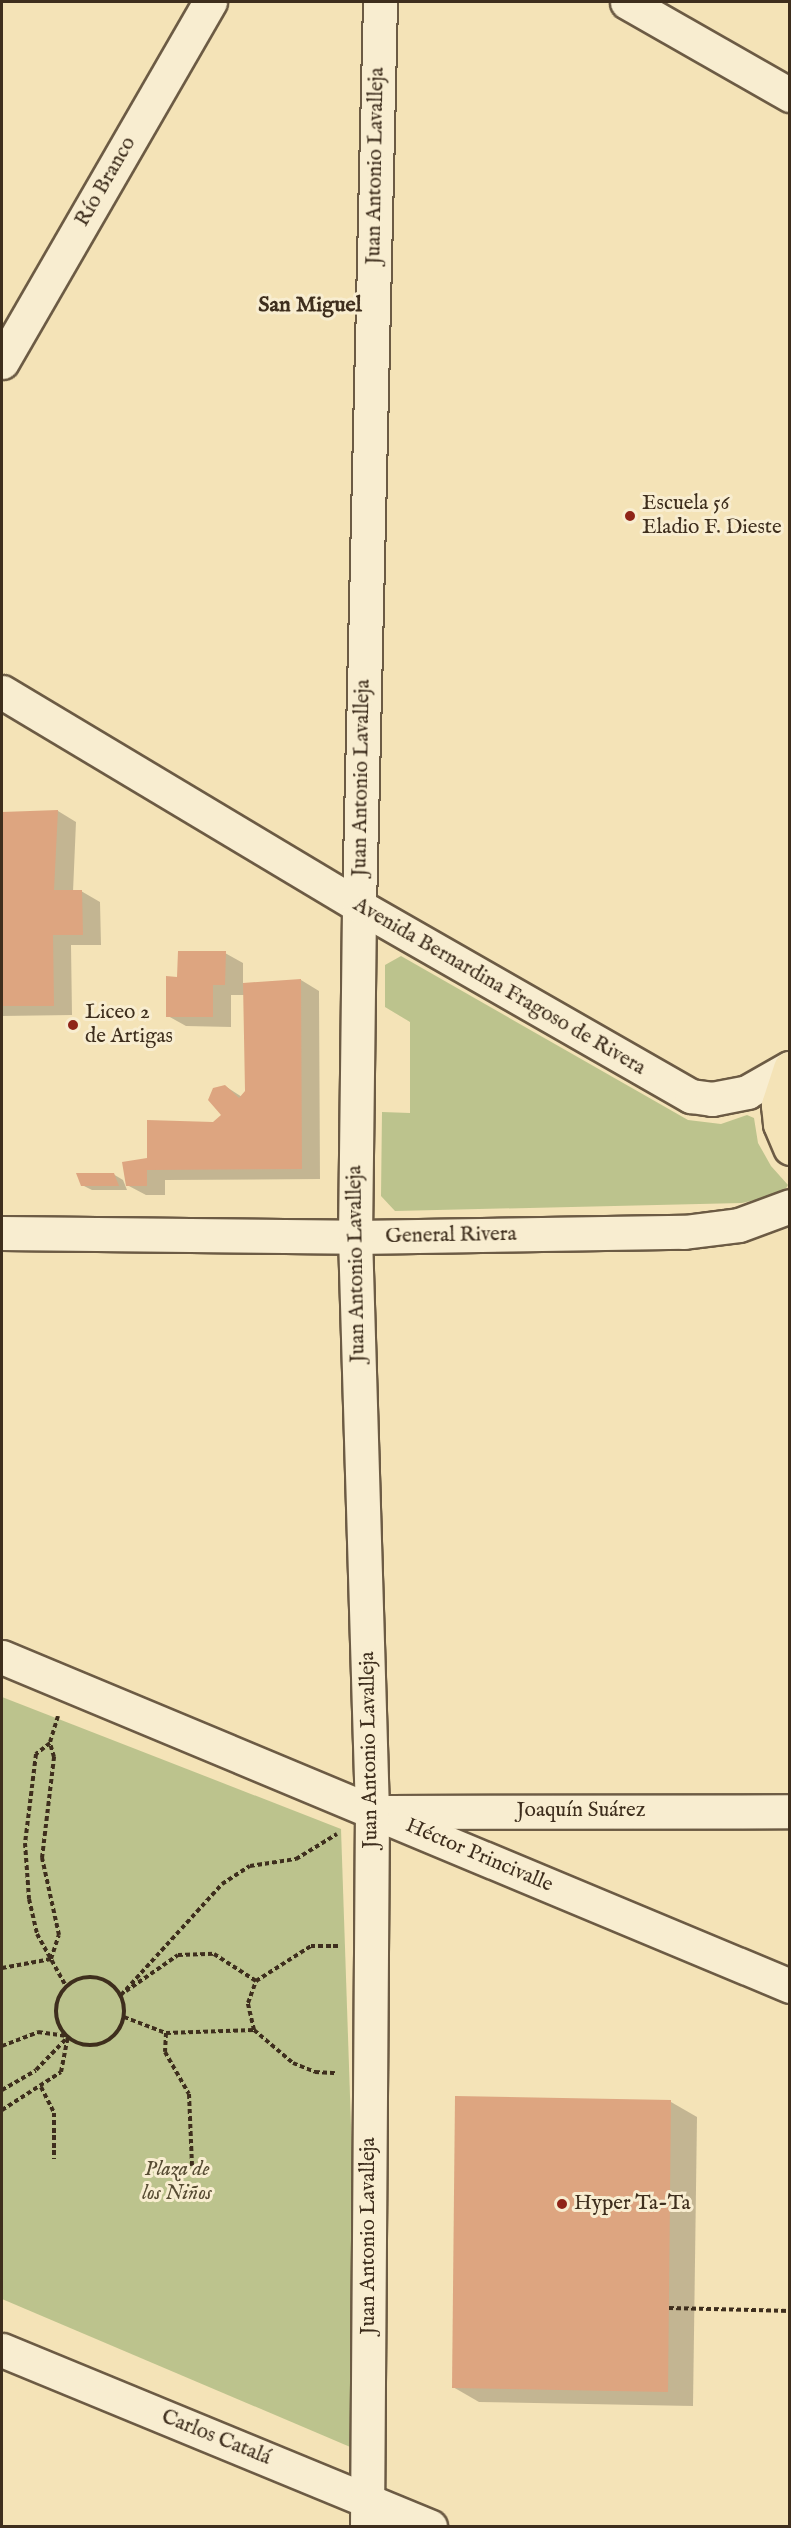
<!DOCTYPE html>
<html>
<head>
<meta charset="utf-8">
<style>
	body { margin:0 }
	#map { position:relative; width:791px; height:2528px; overflow:hidden; background:#f4e3b7; font-family:"IM FELL English",serif }
	div>[style] { position:absolute }
	[style*='--x'] { left:calc(var(--x)*1px); top:calc(var(--y)*1px); width:calc(var(--w)*1px); rotate:calc(var(--a)*1deg) }
	.green>* { inset:0; background:#bcc38d }
	.shadow>* { inset:0; background:#0003 }
	.building>* { inset:0; background:#dda580 }
	.path>* { height:4px; margin-top:-2px; transform-origin:0; background:repeating-linear-gradient(90deg,#3e2e1d 0 4.5px,transparent 0 7.5px) }
	.path>.ring { margin:-2px; padding:0; box-sizing:content-box; background:none; border:4px solid #3e2e1d; border-radius:50% }
	.roads { filter:drop-shadow(2px 0 #6c5b44) drop-shadow(-2px 0 #6c5b44) drop-shadow(0 2px #6c5b44) drop-shadow(0 -2px #6c5b44) }
	.minor>* { height:33px; margin:-16.5px; padding:0 16.5px; transform-origin:16.5px; border-radius:16.5px; background:#f8edd0 }
	.major>* { height:33px; margin:-16.5px; padding:0 16.5px; transform-origin:16.5px; border-radius:16.5px; background:#f4e3b7 }
	.dots>* { width:16px; height:16px; translate:-50% -50%; box-sizing:border-box; border:3px solid #f8edd0; border-radius:50% }
	span { translate:-50% -50%; white-space:nowrap; text-align:center; line-height:1.15; -webkit-text-stroke:6px #f8edd0; paint-order:stroke }
	.street-label { font-size:21px; color:#3e2e1d }
	.poi-label { font-size:21px; color:#3e2e1d }
	.left { translate:0 -50%; text-align:left }
	.park-label { font-size:21px; color:#574c33; font-style:italic }
	.neighbourhood-label { font-size:22px; color:#3e2e1d; font-weight:700 }
	.frame { position:absolute; inset:0; border:3px solid #3e2e1d; pointer-events:none }
</style>
</head>
<body>
<div id="map">
	<div class="green">
		<i style="clip-path:polygon(401px 956px,688px 1120px,721px 1124px,747px 1115px,754px 1118px,758px 1143px,771px 1166px,788px 1185px,783px 1193px,742px 1203px,395px 1211px,381px 1196px,382px 1112px,410px 1113px,410px 1022px,385px 1007px,385px 965px)"></i>
		<i style="clip-path:polygon(2px 1697px,341px 1829px,362px 2452px,2px 2299px)"></i>
	</div>
	<div class="shadow">
		<i style="clip-path:polygon(58px 811px,76px 822px,73px 892px,81px 891px,100px 902px,101px 945px,71px 945px,72px 1015px,2px 1016px,2px 814px)"></i>
		<i style="clip-path:polygon(225px 953px,243px 963px,243px 985px,301px 980px,319px 991px,320px 1179px,165px 1180px,165px 1195px,146px 1195px,127px 1185px,149px 1159px,214px 1124px,223px 1115px,225px 1086px,242px 1097px,247px 1092px,245px 995px,231px 995px,231px 1027px,186px 1026px,168px 1016px,179px 978px)"></i>
		<i style="clip-path:polygon(113px 1174px,123px 1180px,127px 1190px,92px 1190px,82px 1185px)"></i>
		<i style="clip-path:polygon(457px 2098px,671px 2102px,697px 2117px,693px 2406px,479px 2402px,453px 2387px)"></i>
	</div>
	<div class="building">
		<i style="clip-path:polygon(58px 810px,54px 890px,82px 890px,83px 935px,53px 935px,54px 1006px,2px 1006px,2px 812px)"></i>
		<i style="clip-path:polygon(178px 951px,226px 951px,225px 985px,213px 985px,213px 1017px,166px 1017px,166px 976px,177px 977px)"></i>
		<i style="clip-path:polygon(301px 979px,302px 1169px,147px 1170px,147px 1186px,126px 1186px,122px 1162px,147px 1158px,147px 1120px,213px 1122px,221px 1115px,208px 1100px,213px 1088px,225px 1085px,239px 1098px,245px 1091px,243px 983px)"></i>
		<i style="clip-path:polygon(76px 1173px,114px 1173px,119px 1186px,81px 1186px)"></i>
		<i style="clip-path:polygon(455px 2096px,671px 2100px,668px 2392px,452px 2388px)"></i>
	</div>
	<div class="path">
		<i style="--x:58;--y:1716;--w:28;--a:107"></i>
		<i style="--x:50;--y:1743;--w:18;--a:142"></i>
		<i style="--x:36;--y:1754;--w:90;--a:97"></i>
		<i style="--x:25;--y:1843;--w:56;--a:85.9"></i>
		<i style="--x:29;--y:1899;--w:36;--a:77"></i>
		<i style="--x:37;--y:1934;--w:60;--a:60.9"></i>
		<i style="--x:2;--y:1968;--w:50;--a:-10.4"></i>
		<i style="--x:51;--y:1959;--w:25;--a:-72"></i>
		<i style="--x:59;--y:1935;--w:79;--a:-102.4"></i>
		<i style="--x:42;--y:1858;--w:102;--a:-83.2"></i>
		<i style="--x:54;--y:1757;--w:15;--a:-106"></i>
		<i class="ring" style="left:56px;top:1977px;width:64px;height:64px"></i>
		<i style="--x:126;--y:1991;--w:63;--a:-34.7"></i>
		<i style="--x:178;--y:1955;--w:36;--a:-2"></i>
		<i style="--x:214;--y:1954;--w:50;--a:32.7"></i>
		<i style="--x:256;--y:1981;--w:65;--a:-32.5"></i>
		<i style="--x:311;--y:1946;--w:27;--a:0"></i>
		<i style="--x:121;--y:1995;--w:150;--a:-47.7"></i>
		<i style="--x:222;--y:1884;--w:33;--a:-33"></i>
		<i style="--x:250;--y:1866;--w:47;--a:-8.7"></i>
		<i style="--x:296;--y:1859;--w:48;--a:-31.4"></i>
		<i style="--x:124;--y:2017;--w:45;--a:20.9"></i>
		<i style="--x:166;--y:2033;--w:88;--a:-2"></i>
		<i style="--x:254;--y:2030;--w:51;--a:40.2"></i>
		<i style="--x:293;--y:2063;--w:24;--a:22"></i>
		<i style="--x:315;--y:2072;--w:22;--a:3"></i>
		<i style="--x:254;--y:2030;--w:28;--a:-103"></i>
		<i style="--x:248;--y:2003;--w:23;--a:-70"></i>
		<i style="--x:166;--y:2033;--w:19;--a:93"></i>
		<i style="--x:165;--y:2052;--w:48;--a:60.3"></i>
		<i style="--x:189;--y:2094;--w:72;--a:87.6"></i>
		<i style="--x:2;--y:2046;--w:39;--a:-21"></i>
		<i style="--x:38;--y:2032;--w:29;--a:8"></i>
		<i style="--x:41;--y:2087;--w:29;--a:63"></i>
		<i style="--x:54;--y:2113;--w:46;--a:90"></i>
		<i style="--x:2;--y:2090;--w:39;--a:-30"></i>
		<i style="--x:36;--y:2070;--w:46;--a:-45.9"></i>
		<i style="--x:2;--y:2110;--w:70;--a:-32.8"></i>
		<i style="--x:61;--y:2072;--w:36;--a:-79"></i>
		<i style="--x:669;--y:2308;--w:121;--a:1.4"></i>
	</div>
	<div class="roads">
		<div class="minor">
			<i style="--x:627;--y:2;--w:188;--a:29.7"></i>
			<i style="--x:2;--y:362;--w:416;--a:-60"></i>
			<i style="--x:2;--y:692;--w:416;--a:30.9"></i>
			<i style="--x:359;--y:906;--w:383;--a:29.8"></i>
			<i style="--x:691;--y:1096;--w:21;--a:8"></i>
			<i style="--x:712;--y:1099;--w:36;--a:-11"></i>
			<i style="--x:747;--y:1092;--w:48;--a:-29.7"></i>
			<i style="--x:2;--y:1233;--w:353;--a:0.6"></i>
			<i style="--x:355;--y:1237;--w:329;--a:-0.9"></i>
			<i style="--x:684;--y:1232;--w:55;--a:-7.3"></i>
			<i style="--x:739;--y:1225;--w:54;--a:-20.4"></i>
			<i style="--x:2;--y:1657;--w:854;--a:22.66"></i>
			<i style="--x:386;--y:1812;--w:404;--a:-0.1"></i>
			<i style="--x:2;--y:2350;--w:463;--a:22.4"></i>
			<i style="--x:367;--y:2526;--w:714;--a:-89.6"></i>
			<i style="--x:372;--y:1812;--w:575;--a:-91.69"></i>
			<i style="--x:355;--y:1237;--w:331;--a:-89.3"></i>
			<i style="--x:359;--y:906;--w:904;--a:-88.67"></i>
		</div>
		<div class="major">
			<i style="--x:790;--y:1068;--w:39;--a:108"></i>
			<i style="--x:778;--y:1105;--w:19;--a:84"></i>
			<i style="--x:780;--y:1124;--w:26;--a:67"></i>
		</div>
	</div>
	<div class="dots">
		<i style="left:630px;top:516px;background:#8f2418"></i>
		<i style="left:73px;top:1025px;background:#8f2418"></i>
		<i style="left:562px;top:2204px;background:#8f2418"></i>
	</div>
	<div class="street-label">
		<span style="left:376px;top:166px;rotate:-89deg">Juan Antonio Lavalleja</span>
		<span style="left:106px;top:182px;rotate:-60deg">Río Branco</span>
		<span style="left:362px;top:778px;rotate:-89deg">Juan Antonio Lavalleja</span>
		<span style="left:499px;top:987px;rotate:30deg">Avenida Bernardina Fragoso de Rivera</span>
		<span style="left:451px;top:1236px;rotate:-1deg">General Rivera</span>
		<span style="left:357px;top:1264px;rotate:-91deg">Juan Antonio Lavalleja</span>
		<span style="left:370px;top:1750px;rotate:-91deg">Juan Antonio Lavalleja</span>
		<span style="left:581px;top:1811px">Joaquín Suárez</span>
		<span style="left:479px;top:1856px;rotate:23deg">Héctor Princivalle</span>
		<span style="left:369px;top:2236px;rotate:-90deg">Juan Antonio Lavalleja</span>
		<span style="left:216px;top:2438px;rotate:22deg">Carlos Catalá</span>
	</div>
	<div class="poi-label">
		<span class="left" style="left:642px;top:516px">Escuela 56<br>Eladio F. Dieste</span>
		<span class="left" style="left:85px;top:1025px">Liceo 2<br>de Artigas</span>
		<span class="left" style="left:574px;top:2204px">Hyper Ta-Ta</span>
	</div>
	<div class="park-label">
		<span style="left:177px;top:2182px">Plaza de<br>los Niños</span>
	</div>
	<div class="neighbourhood-label">
		<span style="left:310px;top:306px">San Miguel</span>
	</div>
	<div class="frame"></div>
</div>
</body>
</html>
